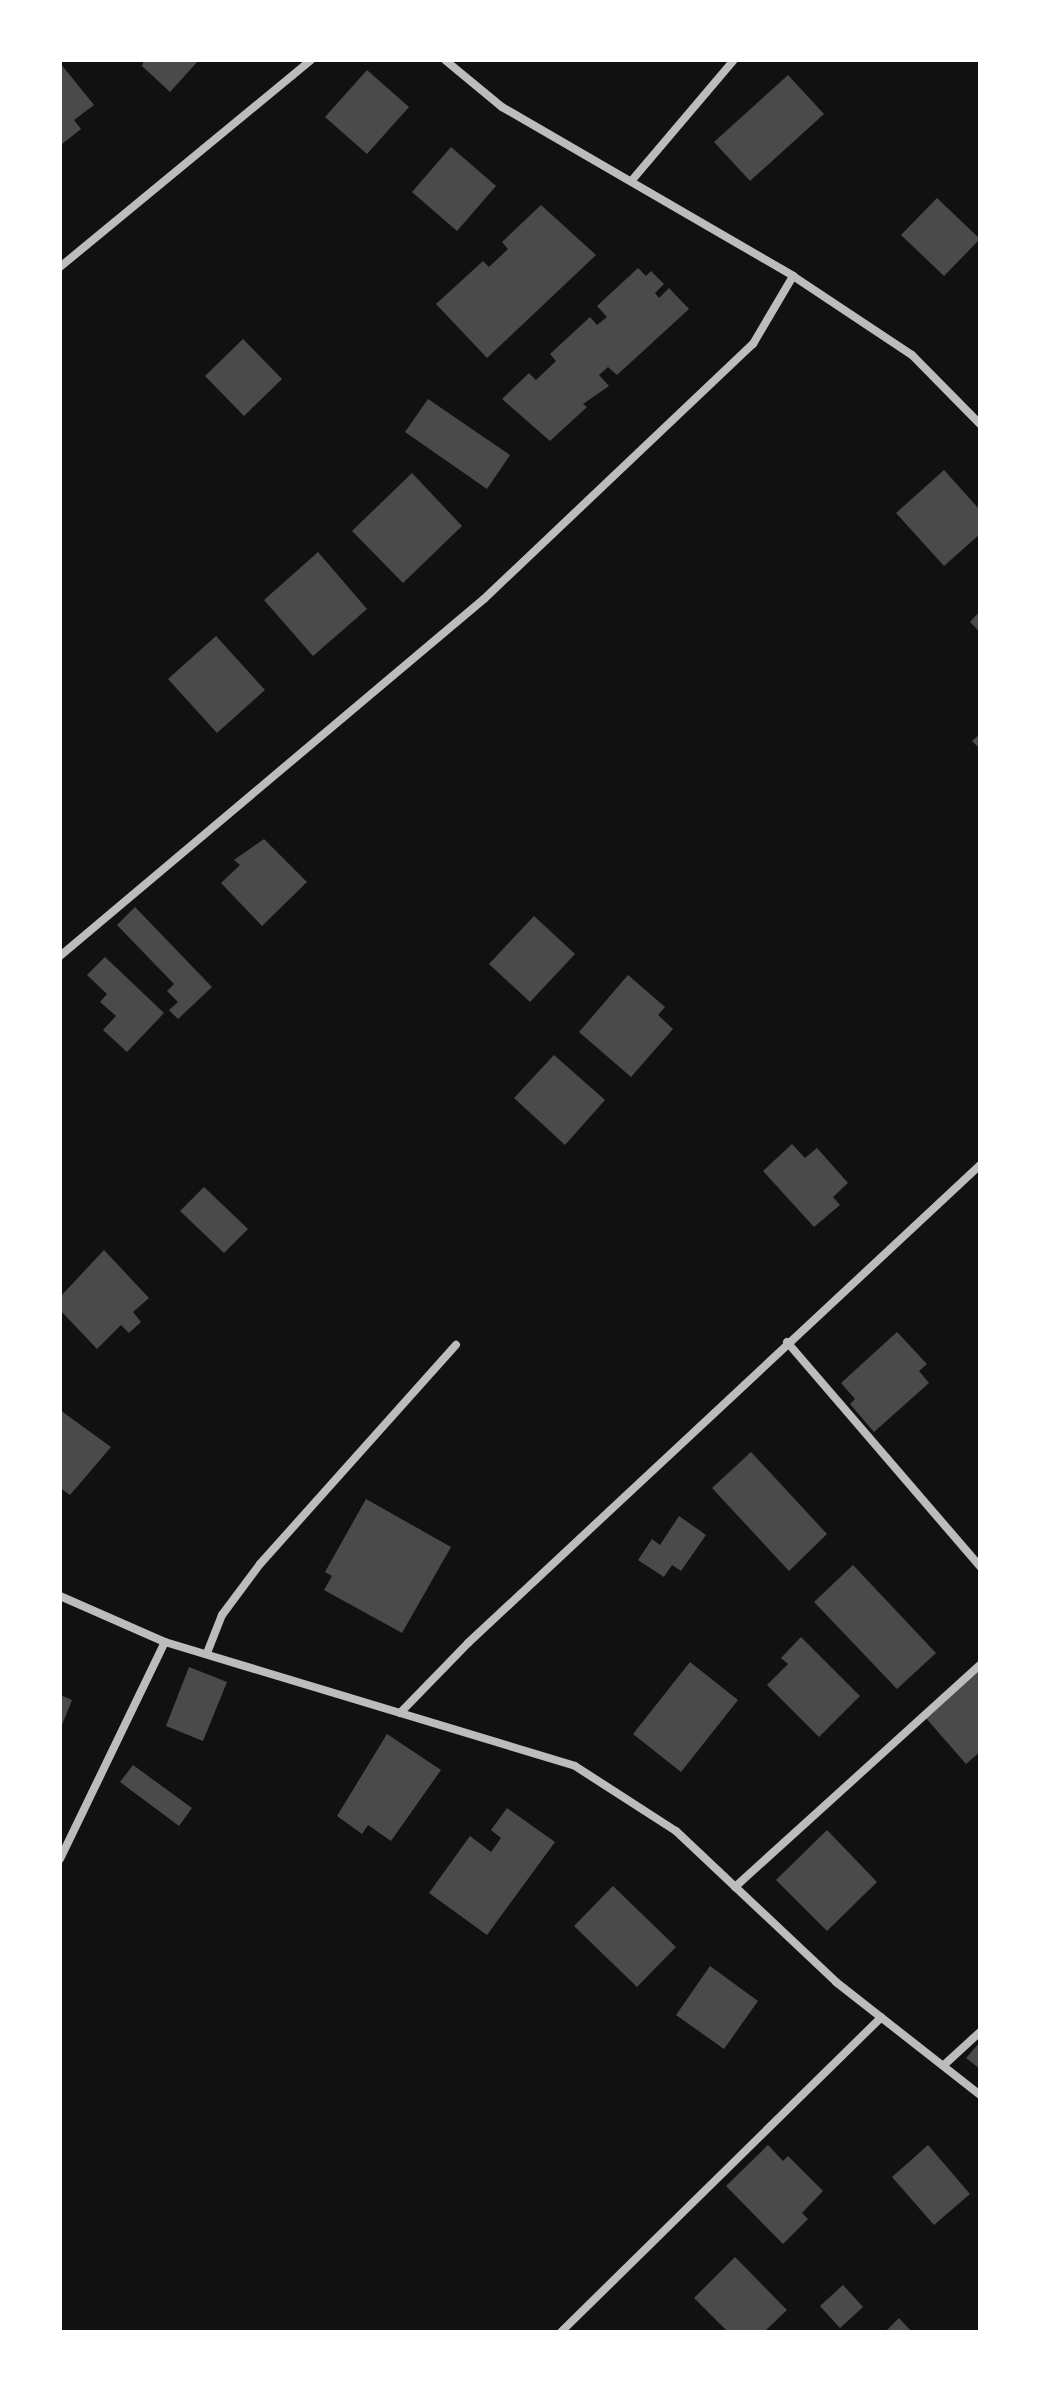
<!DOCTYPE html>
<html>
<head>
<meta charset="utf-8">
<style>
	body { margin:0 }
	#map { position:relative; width:1040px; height:2392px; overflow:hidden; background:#111; font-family:Ubuntu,sans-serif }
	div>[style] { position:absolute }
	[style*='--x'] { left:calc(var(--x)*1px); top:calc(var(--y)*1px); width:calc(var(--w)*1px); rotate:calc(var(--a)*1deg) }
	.building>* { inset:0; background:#4a4a4a }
	.minor>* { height:8px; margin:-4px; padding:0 4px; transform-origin:4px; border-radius:4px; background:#bcbcbc }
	span { translate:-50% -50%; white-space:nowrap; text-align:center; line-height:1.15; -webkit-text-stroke:8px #fff; paint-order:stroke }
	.frame { position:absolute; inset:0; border:62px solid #fff; pointer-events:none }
</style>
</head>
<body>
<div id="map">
	<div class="building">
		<i style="clip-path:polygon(144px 60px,199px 60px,170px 92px,142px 66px)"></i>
		<i style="clip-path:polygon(60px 63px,94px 105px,74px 120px,81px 129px,62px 144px)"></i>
		<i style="clip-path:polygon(367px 70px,409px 107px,367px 154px,325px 117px)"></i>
		<i style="clip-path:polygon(788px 75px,824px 114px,750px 181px,714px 142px)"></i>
		<i style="clip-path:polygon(451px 147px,496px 186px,457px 231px,412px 192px)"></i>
		<i style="clip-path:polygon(937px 198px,980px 239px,944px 276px,901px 235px)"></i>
		<i style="clip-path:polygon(541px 205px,596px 255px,487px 358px,436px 304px,483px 261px,489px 267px,508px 249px,502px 242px)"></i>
		<i style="clip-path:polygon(638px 268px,646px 276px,651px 271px,664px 284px,655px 293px,659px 298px,669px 288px,689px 309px,617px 375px,608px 367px,599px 375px,609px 386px,583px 404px,587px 407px,550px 441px,502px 399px,529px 373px,536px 380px,556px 361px,550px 354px,590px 317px,597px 325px,607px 317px,597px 306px)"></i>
		<i style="clip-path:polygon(243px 339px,282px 379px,244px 416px,205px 376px)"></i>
		<i style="clip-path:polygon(428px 399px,510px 455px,487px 489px,405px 432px)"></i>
		<i style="clip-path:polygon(944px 470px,980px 510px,980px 534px,944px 566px,896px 513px)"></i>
		<i style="clip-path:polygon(412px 473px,462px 526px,403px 583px,352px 531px)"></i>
		<i style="clip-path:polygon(318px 552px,367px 609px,313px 656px,264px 600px)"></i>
		<i style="clip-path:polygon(980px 611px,980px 632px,970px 622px)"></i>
		<i style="clip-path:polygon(216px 636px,265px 690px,217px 733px,168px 679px)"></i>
		<i style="clip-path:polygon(980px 734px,980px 749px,972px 741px)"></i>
		<i style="clip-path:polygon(264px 839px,307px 882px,262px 926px,221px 883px,240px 865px,234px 860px)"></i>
		<i style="clip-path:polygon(135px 907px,212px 987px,178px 1019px,169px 1010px,178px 1002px,167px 991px,174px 984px,117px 925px)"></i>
		<i style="clip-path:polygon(534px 916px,575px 954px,530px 1002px,489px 964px)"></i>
		<i style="clip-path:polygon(105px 957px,164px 1013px,127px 1052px,103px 1030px,116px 1016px,100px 1002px,107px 994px,87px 975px)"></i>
		<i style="clip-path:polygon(628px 975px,665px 1007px,658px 1015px,673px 1029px,631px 1077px,579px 1032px)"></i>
		<i style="clip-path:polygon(554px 1055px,605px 1100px,565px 1145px,514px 1098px)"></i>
		<i style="clip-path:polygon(792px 1144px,805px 1158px,817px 1148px,848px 1183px,833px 1197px,840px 1205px,814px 1227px,763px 1171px)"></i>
		<i style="clip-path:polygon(204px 1187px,248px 1229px,224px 1253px,180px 1211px)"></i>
		<i style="clip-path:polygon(104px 1250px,149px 1298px,133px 1312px,141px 1322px,129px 1333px,121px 1325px,97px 1349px,60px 1310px,60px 1297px)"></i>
		<i style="clip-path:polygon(897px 1332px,927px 1364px,919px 1371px,929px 1383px,874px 1432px,850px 1404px,855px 1399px,841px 1383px)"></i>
		<i style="clip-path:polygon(60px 1410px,111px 1447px,70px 1495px,60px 1488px)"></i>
		<i style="clip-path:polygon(751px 1452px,827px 1534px,789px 1571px,712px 1488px)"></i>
		<i style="clip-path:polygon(366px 1499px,451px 1547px,402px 1633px,324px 1590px,332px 1576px,325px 1572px)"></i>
		<i style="clip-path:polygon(679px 1516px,706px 1535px,681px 1571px,672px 1565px,664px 1577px,638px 1560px,652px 1539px,660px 1545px)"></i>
		<i style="clip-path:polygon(853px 1565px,936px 1653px,897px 1689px,814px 1602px)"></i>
		<i style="clip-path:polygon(801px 1637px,860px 1696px,819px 1737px,767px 1685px,788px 1664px,781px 1658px)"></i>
		<i style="clip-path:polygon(690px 1662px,738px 1700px,681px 1772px,633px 1734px)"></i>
		<i style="clip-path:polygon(189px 1667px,227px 1682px,203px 1741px,166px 1726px)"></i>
		<i style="clip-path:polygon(978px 1671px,980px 1752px,966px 1764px,925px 1717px)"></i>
		<i style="clip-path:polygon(60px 1695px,72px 1700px,60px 1730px)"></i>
		<i style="clip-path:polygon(387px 1734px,441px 1770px,391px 1841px,368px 1825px,362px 1834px,337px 1816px)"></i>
		<i style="clip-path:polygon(133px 1765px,192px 1808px,179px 1826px,120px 1782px)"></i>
		<i style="clip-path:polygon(507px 1808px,555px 1842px,487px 1935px,429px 1893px,470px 1836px,491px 1852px,501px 1838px,491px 1830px)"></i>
		<i style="clip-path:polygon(827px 1830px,877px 1882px,827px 1931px,776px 1880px)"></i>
		<i style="clip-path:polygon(613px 1886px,676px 1947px,637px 1987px,574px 1926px)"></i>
		<i style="clip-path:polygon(710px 1966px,758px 2001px,724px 2049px,676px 2015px)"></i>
		<i style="clip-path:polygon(980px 2042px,980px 2069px,966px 2058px)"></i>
		<i style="clip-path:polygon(768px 2145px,783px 2161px,788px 2156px,823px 2191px,802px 2213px,808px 2219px,783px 2244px,726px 2186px)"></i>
		<i style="clip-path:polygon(928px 2145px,970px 2194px,934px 2225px,892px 2177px)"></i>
		<i style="clip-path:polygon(735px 2257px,787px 2310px,764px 2332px,728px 2332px,694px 2298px)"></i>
		<i style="clip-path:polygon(843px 2285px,863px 2307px,840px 2328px,820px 2306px)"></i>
		<i style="clip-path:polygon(899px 2318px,912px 2332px,885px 2332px)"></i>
	</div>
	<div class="minor">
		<i style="--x:445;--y:60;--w:74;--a:39.5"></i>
		<i style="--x:502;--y:107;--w:337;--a:30.1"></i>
		<i style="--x:793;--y:276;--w:143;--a:33.6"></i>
		<i style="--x:912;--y:355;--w:97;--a:45.4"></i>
		<i style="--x:633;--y:179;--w:156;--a:-49.7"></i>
		<i style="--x:60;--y:267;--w:325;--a:-39.5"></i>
		<i style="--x:60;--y:956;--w:554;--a:-40.1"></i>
		<i style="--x:484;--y:599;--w:371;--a:-43.5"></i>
		<i style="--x:753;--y:344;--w:79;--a:-59.5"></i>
		<i style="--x:787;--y:1342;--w:296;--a:49.3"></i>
		<i style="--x:60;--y:1596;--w:115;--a:23.7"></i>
		<i style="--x:165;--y:1642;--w:428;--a:16.8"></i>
		<i style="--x:575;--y:1766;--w:120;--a:32.8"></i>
		<i style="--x:676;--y:1831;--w:220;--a:43.3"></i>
		<i style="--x:836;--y:1982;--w:183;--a:38.1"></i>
		<i style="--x:207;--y:1653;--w:41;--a:-68.5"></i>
		<i style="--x:222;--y:1615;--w:64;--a:-53.3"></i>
		<i style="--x:260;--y:1564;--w:294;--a:-48.2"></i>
		<i style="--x:400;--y:1713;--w:98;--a:-45.8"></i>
		<i style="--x:468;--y:1643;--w:700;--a:-43.03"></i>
		<i style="--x:60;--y:1859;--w:241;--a:-64.2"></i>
		<i style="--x:735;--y:1887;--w:331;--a:-42.2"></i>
		<i style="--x:944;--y:2065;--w:49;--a:-42.5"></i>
		<i style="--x:561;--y:2332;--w:449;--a:-44.5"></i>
	</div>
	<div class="frame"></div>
</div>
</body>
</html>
